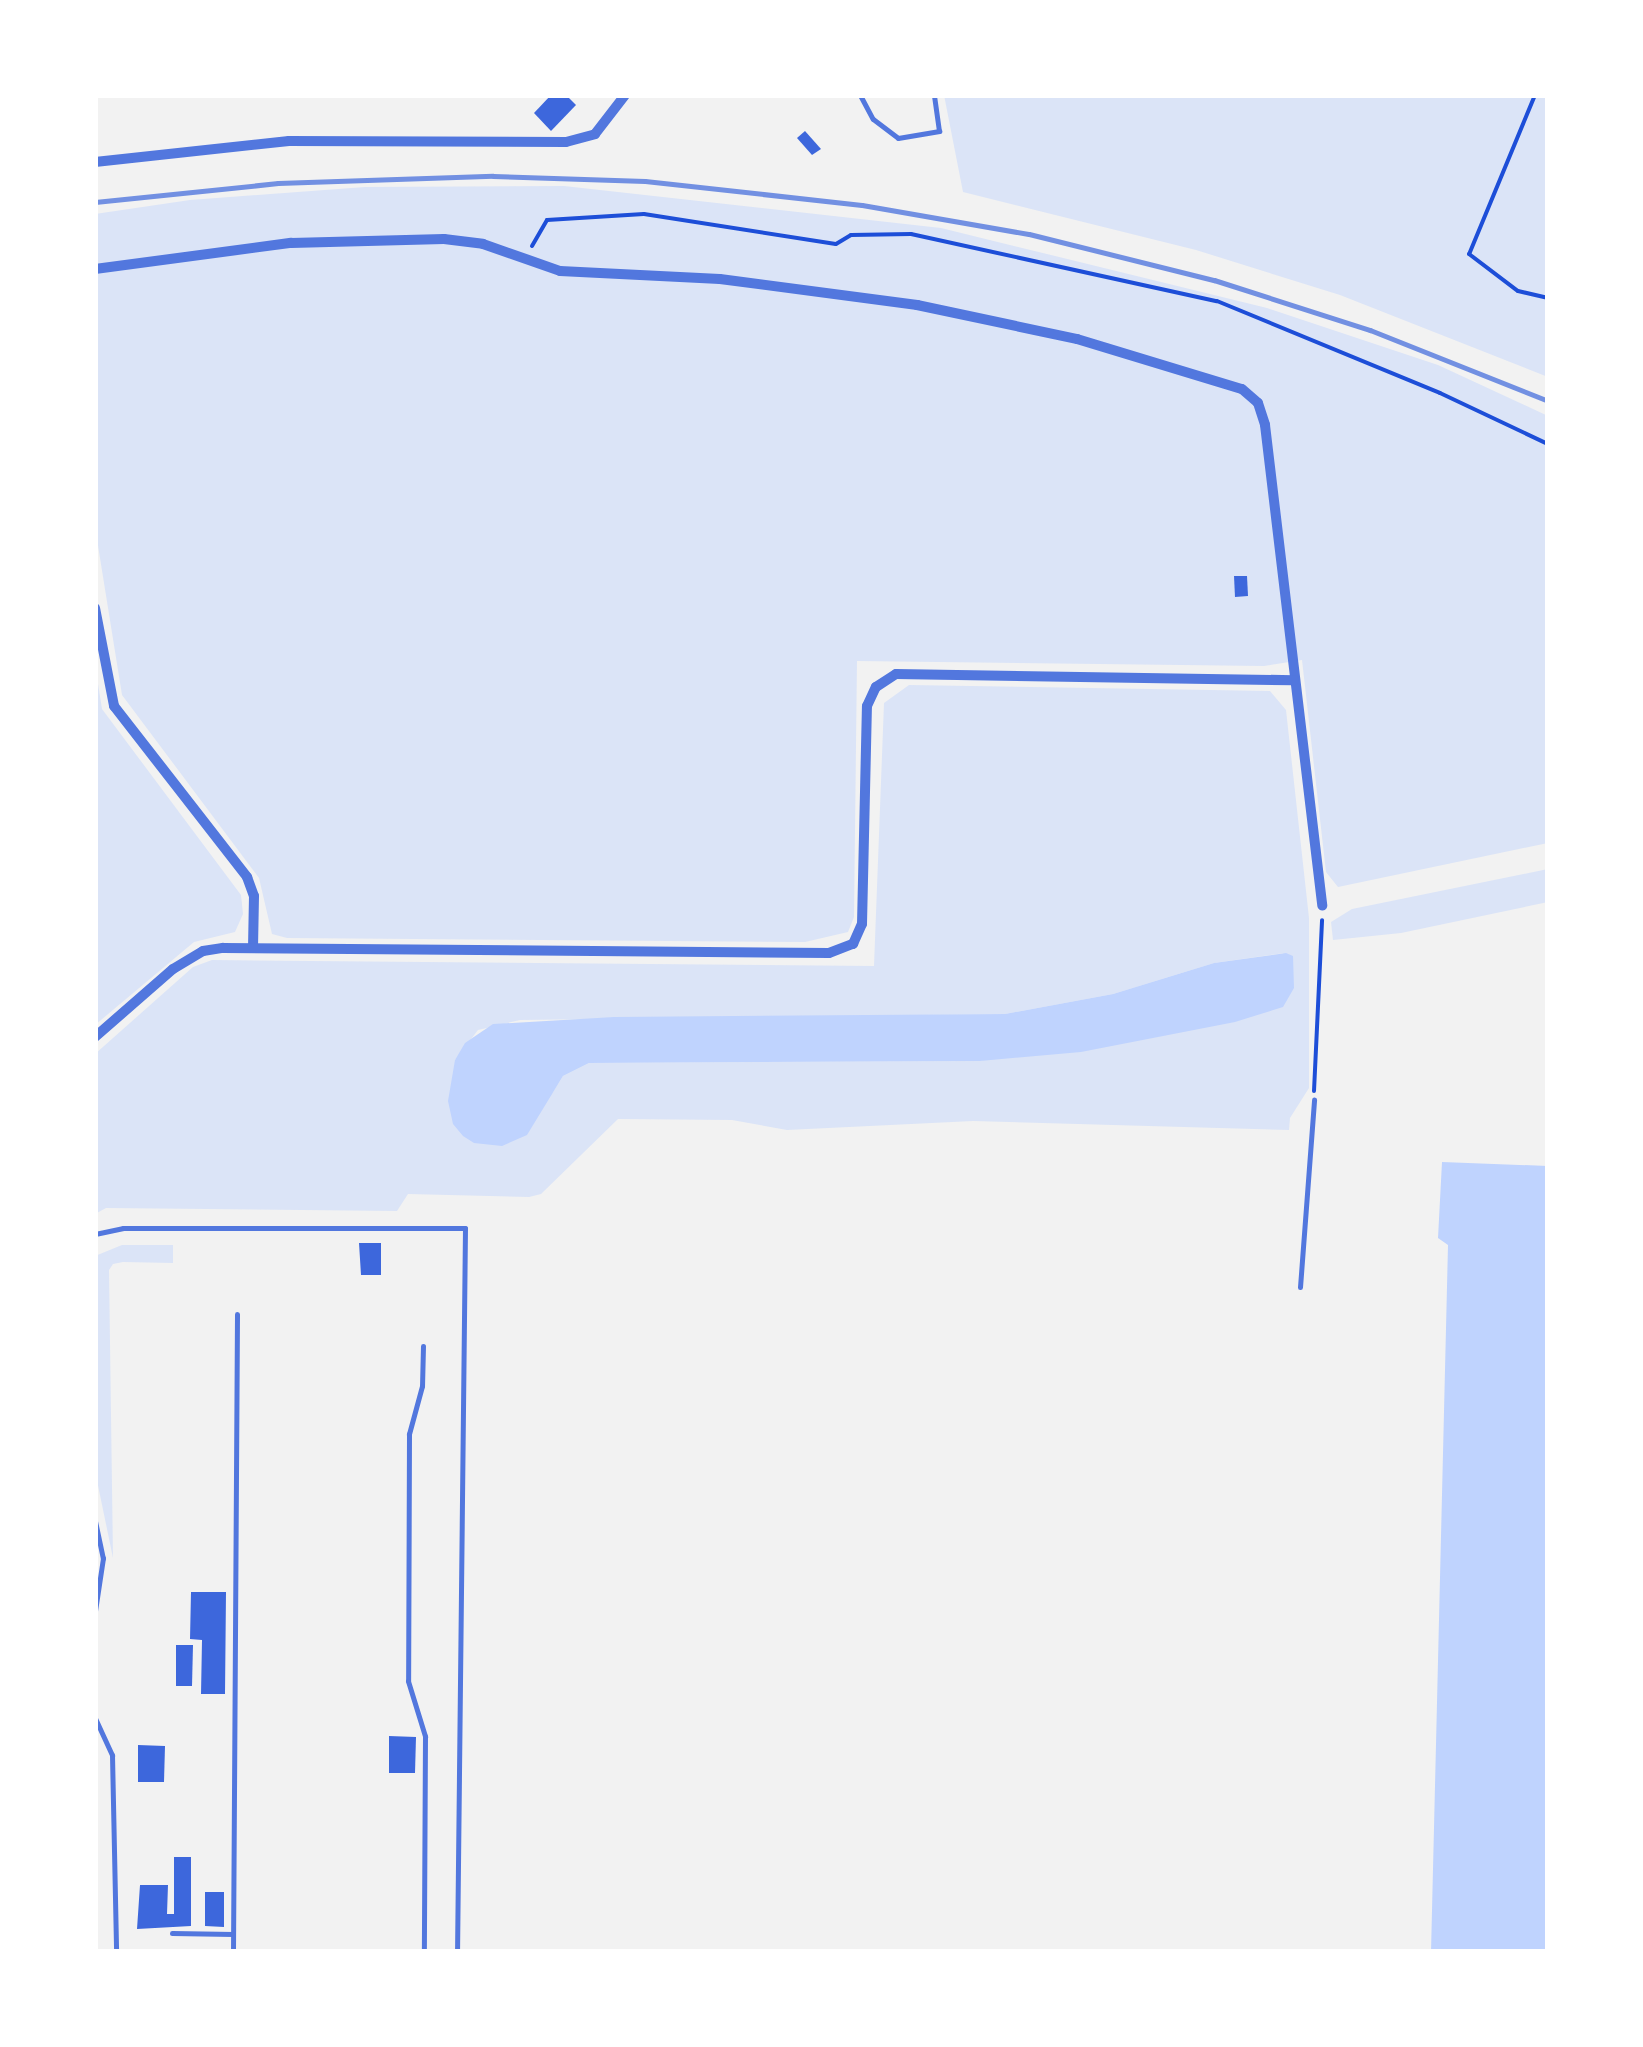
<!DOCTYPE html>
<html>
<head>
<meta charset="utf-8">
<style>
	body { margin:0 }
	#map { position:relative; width:1643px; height:2047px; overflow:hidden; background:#f2f2f2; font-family:"Source Sans 3",sans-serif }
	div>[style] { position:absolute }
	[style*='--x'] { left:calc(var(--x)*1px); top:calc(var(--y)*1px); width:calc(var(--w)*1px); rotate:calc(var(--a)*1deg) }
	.green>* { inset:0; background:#dbe4f7 }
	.water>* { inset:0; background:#bfd3fe }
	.building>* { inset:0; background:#3d67dc }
	.path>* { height:4px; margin:-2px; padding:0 2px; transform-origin:2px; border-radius:2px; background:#1d4ed8 }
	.service>* { height:5px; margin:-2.5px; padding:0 2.5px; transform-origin:2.5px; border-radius:2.5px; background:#5277de }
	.minor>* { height:10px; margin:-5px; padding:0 5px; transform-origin:5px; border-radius:5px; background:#5277de }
	.rail>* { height:5px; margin:-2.5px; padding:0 2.5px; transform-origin:2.5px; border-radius:2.5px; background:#7290e2 }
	span { translate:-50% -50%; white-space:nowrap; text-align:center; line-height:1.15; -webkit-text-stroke:10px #fff; paint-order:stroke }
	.frame { position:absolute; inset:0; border:98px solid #fff; pointer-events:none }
</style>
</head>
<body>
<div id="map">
	<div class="green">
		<i style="clip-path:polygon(944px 95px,1548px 95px,1548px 377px,1340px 295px,1196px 250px,963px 192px)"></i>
		<i style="clip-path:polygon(564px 186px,941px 228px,1267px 308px,1438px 365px,1548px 416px,1548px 843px,1338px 887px,1326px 872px,1302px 660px,1264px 666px,857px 661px,854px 917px,848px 932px,805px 942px,287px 938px,272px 934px,259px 878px,122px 695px,95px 527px,95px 214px,190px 200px,365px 187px)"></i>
		<i style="clip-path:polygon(95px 665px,102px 709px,241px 895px,243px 914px,235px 932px,194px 942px,95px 1025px)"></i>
		<i style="clip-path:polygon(evenodd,909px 685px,1270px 691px,1286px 710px,1309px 918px,1309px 1088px,1290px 1118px,1289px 1130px,973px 1121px,787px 1130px,732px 1120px,618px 1119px,541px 1194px,529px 1197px,408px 1194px,397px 1211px,106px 1208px,95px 1214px,95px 1054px,193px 967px,212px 960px,874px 966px,884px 703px,909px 685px,1285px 953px,980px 1061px,589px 1063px,563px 1076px,553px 1092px,455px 1060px,478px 1030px,520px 1020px,1005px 1014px,1113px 994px,1214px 963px,1285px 953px)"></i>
		<i style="clip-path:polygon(1548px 869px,1548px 902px,1401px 933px,1333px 940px,1331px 922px,1352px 909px)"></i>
		<i style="clip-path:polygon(122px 1245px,173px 1245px,173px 1263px,123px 1262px,113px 1264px,109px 1270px,113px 1558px,95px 1471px,95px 1256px)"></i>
	</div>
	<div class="water">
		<i style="clip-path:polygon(1286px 953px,1293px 956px,1294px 988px,1283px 1007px,1235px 1022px,1081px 1052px,980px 1061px,589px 1063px,563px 1076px,527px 1135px,502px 1146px,474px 1143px,463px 1136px,453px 1124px,448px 1101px,455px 1060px,465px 1043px,493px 1024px,614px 1017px,1005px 1014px,1113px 994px,1214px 963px)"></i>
		<i style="clip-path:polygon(1442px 1162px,1548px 1166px,1548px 1952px,1431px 1952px,1448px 1245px,1438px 1238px)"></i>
	</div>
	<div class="building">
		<i style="clip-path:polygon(551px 95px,566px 95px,576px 105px,551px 131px,534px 113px)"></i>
		<i style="clip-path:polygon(805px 131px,821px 149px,812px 155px,797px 138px)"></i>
		<i style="clip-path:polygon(1234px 576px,1247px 576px,1248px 596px,1235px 597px)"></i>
		<i style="clip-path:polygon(359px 1243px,381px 1243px,381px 1275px,361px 1275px)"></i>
		<i style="clip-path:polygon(191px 1592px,226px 1592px,225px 1694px,201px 1694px,202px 1640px,190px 1639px)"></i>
		<i style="clip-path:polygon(176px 1645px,193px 1645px,192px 1686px,176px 1686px)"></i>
		<i style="clip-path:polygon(389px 1736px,416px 1737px,415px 1773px,389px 1773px)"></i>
		<i style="clip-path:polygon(138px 1745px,165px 1746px,164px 1782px,138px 1782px)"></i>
		<i style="clip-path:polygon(174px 1857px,191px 1857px,191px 1926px,137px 1929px,140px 1885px,168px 1885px,167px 1914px,174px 1914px)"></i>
		<i style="clip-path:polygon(205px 1892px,224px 1892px,224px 1927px,205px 1926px)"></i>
	</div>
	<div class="path">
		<i style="--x:1535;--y:95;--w:172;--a:112.5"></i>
		<i style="--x:1469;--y:254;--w:61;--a:37.1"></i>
		<i style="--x:1518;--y:291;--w:31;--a:13"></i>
		<i style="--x:532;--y:246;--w:30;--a:-60"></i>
		<i style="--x:547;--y:220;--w:97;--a:-3.5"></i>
		<i style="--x:644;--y:214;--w:194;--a:8.9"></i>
		<i style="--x:836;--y:244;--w:17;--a:-31"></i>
		<i style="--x:851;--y:235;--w:60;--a:-1"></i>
		<i style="--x:911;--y:234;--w:313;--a:12.4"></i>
		<i style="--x:1217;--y:301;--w:241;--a:22.4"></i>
		<i style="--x:1440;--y:393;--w:119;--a:25.3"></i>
		<i style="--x:1314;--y:1091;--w:171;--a:-87.3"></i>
	</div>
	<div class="service">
		<i style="--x:860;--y:95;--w:27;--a:62"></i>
		<i style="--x:873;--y:119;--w:31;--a:37"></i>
		<i style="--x:898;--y:138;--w:42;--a:-9.7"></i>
		<i style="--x:939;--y:131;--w:36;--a:-98"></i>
		<i style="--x:95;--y:1234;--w:29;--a:-12"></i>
		<i style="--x:123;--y:1228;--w:342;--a:0"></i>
		<i style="--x:465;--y:1228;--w:724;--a:90.63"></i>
		<i style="--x:1300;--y:1287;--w:188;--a:-85.7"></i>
		<i style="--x:423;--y:1346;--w:40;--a:91.4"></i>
		<i style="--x:422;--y:1386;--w:50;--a:105.2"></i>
		<i style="--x:409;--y:1434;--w:247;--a:90.2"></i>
		<i style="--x:408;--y:1681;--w:58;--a:72.8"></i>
		<i style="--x:425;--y:1736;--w:216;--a:90.3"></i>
		<i style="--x:95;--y:1521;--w:38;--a:78"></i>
		<i style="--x:103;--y:1558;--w:54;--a:98.6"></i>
		<i style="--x:95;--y:1718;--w:41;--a:65.3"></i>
		<i style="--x:112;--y:1755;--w:197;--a:88.8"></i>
		<i style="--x:172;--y:1933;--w:61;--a:0.9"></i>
		<i style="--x:233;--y:1952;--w:638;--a:-89.64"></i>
	</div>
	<div class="minor">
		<i style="--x:95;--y:162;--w:195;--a:-6.2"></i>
		<i style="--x:289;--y:141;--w:277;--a:0.2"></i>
		<i style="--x:566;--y:142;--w:30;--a:-15"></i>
		<i style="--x:595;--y:134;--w:49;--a:-52.4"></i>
		<i style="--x:95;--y:269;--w:198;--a:-7.6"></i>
		<i style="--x:291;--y:243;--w:153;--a:-1.5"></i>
		<i style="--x:444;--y:239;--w:39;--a:7"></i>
		<i style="--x:483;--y:244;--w:82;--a:19.3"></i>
		<i style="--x:560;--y:271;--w:160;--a:2.9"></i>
		<i style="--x:720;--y:279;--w:199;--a:7.5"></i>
		<i style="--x:917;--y:305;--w:164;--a:12"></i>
		<i style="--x:1077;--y:339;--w:172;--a:16.9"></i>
		<i style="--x:1242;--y:389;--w:21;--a:41"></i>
		<i style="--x:1258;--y:403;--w:23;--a:72"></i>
		<i style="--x:1265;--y:425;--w:484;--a:83.2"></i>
		<i style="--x:95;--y:608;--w:100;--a:79"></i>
		<i style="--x:114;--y:706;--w:217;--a:52.1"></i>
		<i style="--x:247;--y:877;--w:20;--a:70"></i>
		<i style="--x:254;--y:896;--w:51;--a:91.1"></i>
		<i style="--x:95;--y:1037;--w:103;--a:-41.1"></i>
		<i style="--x:173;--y:969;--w:35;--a:-31"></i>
		<i style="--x:203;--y:951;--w:20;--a:-9"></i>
		<i style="--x:223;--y:948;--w:606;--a:0.47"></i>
		<i style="--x:829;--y:953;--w:26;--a:-21"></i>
		<i style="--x:853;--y:944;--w:22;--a:-66"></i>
		<i style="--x:862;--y:924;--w:218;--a:-88.7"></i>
		<i style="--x:867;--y:706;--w:21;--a:-65"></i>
		<i style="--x:876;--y:687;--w:24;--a:-33"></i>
		<i style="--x:896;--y:674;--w:398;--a:0.9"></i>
	</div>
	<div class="rail">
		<i style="--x:95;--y:202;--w:184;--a:-5.9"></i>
		<i style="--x:278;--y:183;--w:215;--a:-1.9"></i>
		<i style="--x:493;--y:176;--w:152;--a:1.9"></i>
		<i style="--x:645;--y:181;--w:218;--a:6.3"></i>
		<i style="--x:862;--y:205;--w:169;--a:9.9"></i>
		<i style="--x:1029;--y:234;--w:191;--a:14"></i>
		<i style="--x:1214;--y:280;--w:164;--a:17.8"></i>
		<i style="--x:1370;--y:330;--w:192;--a:21.7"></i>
	</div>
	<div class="frame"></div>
</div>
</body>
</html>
